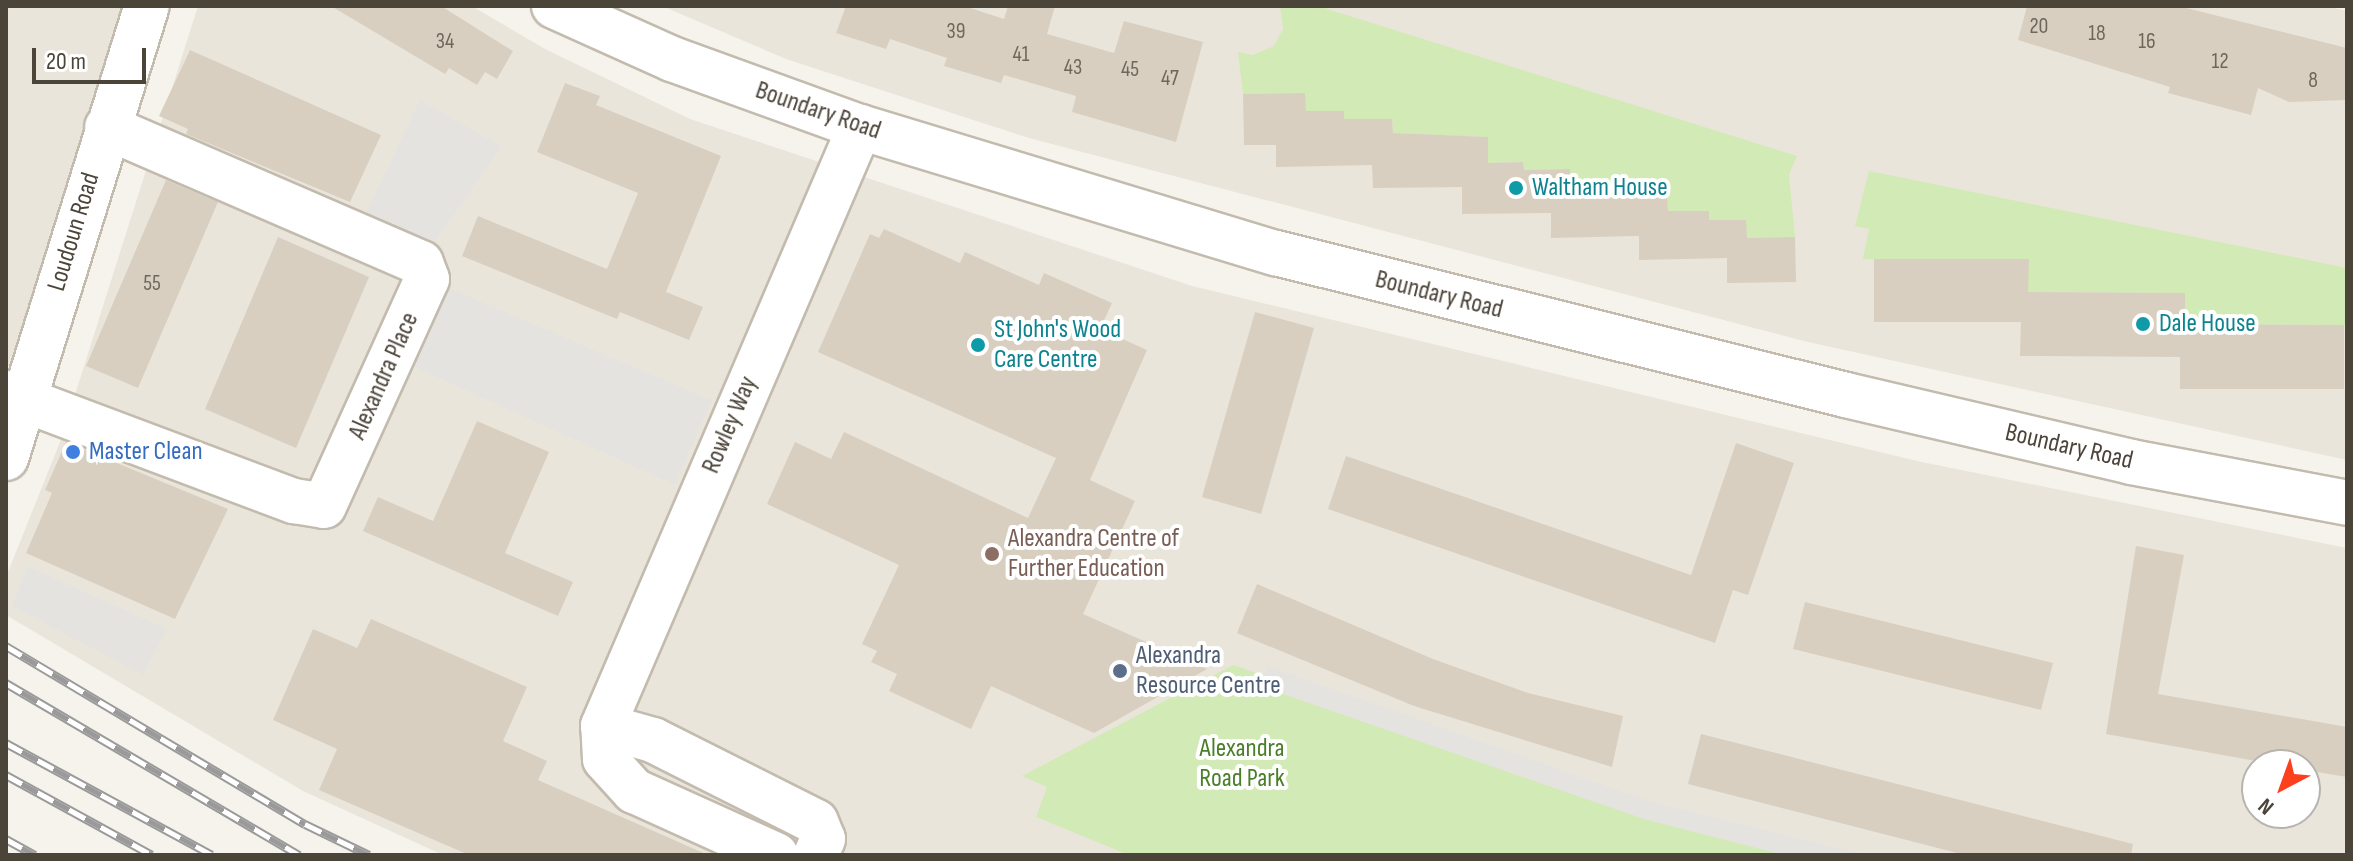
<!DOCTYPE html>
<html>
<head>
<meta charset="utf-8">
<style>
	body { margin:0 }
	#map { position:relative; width:2353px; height:861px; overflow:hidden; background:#f6f3ec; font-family:"Sofia Sans Condensed",sans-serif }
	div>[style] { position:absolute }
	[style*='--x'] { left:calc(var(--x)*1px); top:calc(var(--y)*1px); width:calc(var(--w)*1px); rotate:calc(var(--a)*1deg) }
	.residential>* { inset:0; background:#eae5da }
	.green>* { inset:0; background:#d2eab5 }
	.parking>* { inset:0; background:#e5e3e0 }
	.building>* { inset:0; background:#d8cfc1 }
	.roads { filter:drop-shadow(2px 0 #c2bbae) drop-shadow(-2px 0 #c2bbae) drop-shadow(0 2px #c2bbae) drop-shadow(0 -2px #c2bbae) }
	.minor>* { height:44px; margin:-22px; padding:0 22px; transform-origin:22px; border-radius:22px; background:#fff }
	.rail>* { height:9px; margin-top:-4.5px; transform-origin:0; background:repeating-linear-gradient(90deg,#fff 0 18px,#9a9a9a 0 36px); box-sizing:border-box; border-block:2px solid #9a9a9a }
	.dots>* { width:22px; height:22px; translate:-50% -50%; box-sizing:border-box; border:4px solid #fff; border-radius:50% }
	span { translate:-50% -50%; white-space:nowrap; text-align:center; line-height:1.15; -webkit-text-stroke:8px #fff; paint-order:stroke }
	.number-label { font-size:22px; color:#6e675b }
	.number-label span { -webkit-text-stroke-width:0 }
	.street-label { font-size:26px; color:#4b4439 }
	.culture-label { font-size:26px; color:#0d838f }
	.left { translate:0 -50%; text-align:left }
	.shop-label { font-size:26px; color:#366cbe }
	.education-label { font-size:26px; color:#785e54 }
	.service-label { font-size:26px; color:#4e5e75 }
	.park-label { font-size:26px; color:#4a7f2a }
	.frame { position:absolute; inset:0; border:8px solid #4b4439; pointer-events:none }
	.north { position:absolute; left:2241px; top:749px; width:80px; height:80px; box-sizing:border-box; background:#fff; border:2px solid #b7b4b0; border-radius:50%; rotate:221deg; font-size:22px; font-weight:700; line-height:32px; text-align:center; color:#4b4439 }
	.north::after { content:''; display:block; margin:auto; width:28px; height:36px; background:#fc3f1d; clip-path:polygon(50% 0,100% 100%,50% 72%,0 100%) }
	.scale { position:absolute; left:32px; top:48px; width:114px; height:36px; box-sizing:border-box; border:4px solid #4b4439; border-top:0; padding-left:10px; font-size:24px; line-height:28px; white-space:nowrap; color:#4b4439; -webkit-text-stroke:6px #fff; paint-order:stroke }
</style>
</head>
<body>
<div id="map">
	<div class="residential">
		<i style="clip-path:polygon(6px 6px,121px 6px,55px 259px,6px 371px)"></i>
		<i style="clip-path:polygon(evenodd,198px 6px,472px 6px,545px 49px,690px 119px,1192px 286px,1917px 461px,2347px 548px,2347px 855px,443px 855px,303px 791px,6px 615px,6px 577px,60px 442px,198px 6px,2257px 765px,2305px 765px,2305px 813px,2257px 813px,2257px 765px)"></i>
		<i style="clip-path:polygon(662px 6px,2326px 6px,2347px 11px,2347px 460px,1808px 342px,1029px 138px,786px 59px)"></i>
	</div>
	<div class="green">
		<i style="clip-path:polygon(1280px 6px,1318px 6px,1797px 156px,1789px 175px,1795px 237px,1747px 238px,1709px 221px,1709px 211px,1668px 211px,1666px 197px,1614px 198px,1613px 188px,1570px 189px,1569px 169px,1524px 170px,1523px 162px,1488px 163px,1487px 137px,1393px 133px,1392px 119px,1344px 119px,1306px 111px,1305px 93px,1243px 94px,1238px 52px,1253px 55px,1274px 46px,1283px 29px)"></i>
		<i style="clip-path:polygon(1869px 171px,2347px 268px,2347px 325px,2185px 324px,2185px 293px,2028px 292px,2028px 259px,1863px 259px,1869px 229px,1855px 226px)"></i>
		<i style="clip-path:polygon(1233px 665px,1698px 824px,1818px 855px,1129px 855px,1036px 817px,1047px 787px,1022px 776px)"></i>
	</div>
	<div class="parking">
		<i style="clip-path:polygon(420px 100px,501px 146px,421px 263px,356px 234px)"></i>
		<i style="clip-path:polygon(427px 279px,712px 400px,675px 485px,392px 357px)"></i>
		<i style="clip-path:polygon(27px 566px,167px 629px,143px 675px,12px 606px)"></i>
		<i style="clip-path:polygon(1268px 666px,1646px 800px,1867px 855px,1784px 855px,1644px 819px,1260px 686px)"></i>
	</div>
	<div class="building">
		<i style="clip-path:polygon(331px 6px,441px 6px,513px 51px,497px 79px,485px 72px,477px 85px,449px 68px,445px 74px)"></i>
		<i style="clip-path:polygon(846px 6px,964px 6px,1004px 19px,1008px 6px,1055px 6px,1047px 34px,1114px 53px,1124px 21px,1203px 42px,1176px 142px,1072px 112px,1076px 96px,1004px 75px,1001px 83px,944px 66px,947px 58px,890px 39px,886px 49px,836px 33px)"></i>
		<i style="clip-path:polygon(2027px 6px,2178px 6px,2347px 48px,2347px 100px,2289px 102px,2258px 88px,2251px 115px,2168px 93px,2170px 87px,2018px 40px)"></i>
		<i style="clip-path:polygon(190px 50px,381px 135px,350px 202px,186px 134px,188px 129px,159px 116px)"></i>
		<i style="clip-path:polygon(565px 83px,600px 96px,596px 105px,721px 156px,666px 292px,703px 307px,689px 340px,620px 312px,617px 319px,462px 256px,478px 216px,607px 269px,638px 193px,537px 152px)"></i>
		<i style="clip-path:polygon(1305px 93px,1306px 111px,1344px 111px,1344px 119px,1392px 119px,1393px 133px,1488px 137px,1488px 163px,1523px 162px,1524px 170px,1570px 169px,1570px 189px,1613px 188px,1614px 198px,1667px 197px,1668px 211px,1709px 211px,1709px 220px,1746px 220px,1747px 238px,1795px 237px,1796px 282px,1727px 283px,1727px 258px,1639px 260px,1639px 236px,1551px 238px,1551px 213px,1462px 214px,1462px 187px,1373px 188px,1372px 165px,1276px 167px,1276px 145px,1244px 145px,1243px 94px)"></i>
		<i style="clip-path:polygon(166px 180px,218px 202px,138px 388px,86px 366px)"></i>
		<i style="clip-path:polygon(884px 229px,960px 263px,965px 252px,1039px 285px,1044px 273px,1112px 303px,1100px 329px,1147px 350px,1090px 480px,1135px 501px,1083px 614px,1207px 669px,1094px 733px,991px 686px,971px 729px,889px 691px,897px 674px,871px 662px,877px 651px,862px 644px,899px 565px,767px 504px,795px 442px,831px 459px,844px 432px,1028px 518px,1056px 458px,818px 352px,870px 234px,879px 238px)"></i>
		<i style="clip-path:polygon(278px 237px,369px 277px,296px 448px,205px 409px)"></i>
		<i style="clip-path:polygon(1874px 259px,2029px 259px,2028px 292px,2185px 293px,2185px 324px,2344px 325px,2344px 389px,2180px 389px,2180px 357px,2020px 356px,2021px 322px,1874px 322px)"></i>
		<i style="clip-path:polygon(1255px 312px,1314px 328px,1261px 514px,1202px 497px)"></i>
		<i style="clip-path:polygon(477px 421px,549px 452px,505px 553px,573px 582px,558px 616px,363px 531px,378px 497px,433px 521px)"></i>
		<i style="clip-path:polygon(66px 442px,228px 509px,175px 619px,26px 553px,52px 493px,45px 490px)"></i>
		<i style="clip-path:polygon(1736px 443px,1794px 463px,1748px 595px,1733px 590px,1715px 643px,1328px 509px,1346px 456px,1691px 575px)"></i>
		<i style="clip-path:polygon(2136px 546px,2184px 555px,2158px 694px,2347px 727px,2347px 777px,2305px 770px,2305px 765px,2278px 765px,2106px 734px)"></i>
		<i style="clip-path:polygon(1257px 584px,1433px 659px,1528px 693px,1623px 716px,1612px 767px,1414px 706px,1237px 633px)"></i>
		<i style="clip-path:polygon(1805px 602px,2053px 663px,2041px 710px,1793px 649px)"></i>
		<i style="clip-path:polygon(371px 619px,527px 687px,503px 741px,547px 761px,538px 780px,708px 855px,469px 855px,319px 790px,337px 749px,273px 720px,313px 629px,357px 648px)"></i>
		<i style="clip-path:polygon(1701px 734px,2133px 844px,2131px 855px,1965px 855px,1688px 784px)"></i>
	</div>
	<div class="roads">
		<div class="minor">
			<i style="--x:554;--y:6;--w:129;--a:24.2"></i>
			<i style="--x:672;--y:59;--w:200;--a:19.9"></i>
			<i style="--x:860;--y:127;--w:435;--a:16.9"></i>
			<i style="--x:1276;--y:253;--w:587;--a:13.99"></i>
			<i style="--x:1846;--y:395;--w:293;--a:13.2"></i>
			<i style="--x:2131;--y:462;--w:220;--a:10.7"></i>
			<i style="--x:6;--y:393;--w:308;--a:20.6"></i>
			<i style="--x:294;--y:501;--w:30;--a:9"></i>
			<i style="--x:324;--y:506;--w:249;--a:-65.6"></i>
			<i style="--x:427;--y:279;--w:17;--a:-111"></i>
			<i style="--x:421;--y:263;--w:342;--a:-156.6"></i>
			<i style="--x:6;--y:458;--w:473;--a:-72.7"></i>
			<i style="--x:603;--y:726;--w:52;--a:15.6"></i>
			<i style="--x:653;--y:740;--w:182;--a:26.7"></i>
			<i style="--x:816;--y:822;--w:18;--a:68"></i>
			<i style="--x:823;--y:839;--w:17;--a:114"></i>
			<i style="--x:776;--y:855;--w:156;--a:-155.7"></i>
			<i style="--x:634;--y:791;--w:43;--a:-132.2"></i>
			<i style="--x:605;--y:759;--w:33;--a:-93"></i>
			<i style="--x:603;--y:726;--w:652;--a:-66.78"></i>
		</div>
	</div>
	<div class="rail">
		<i style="--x:6;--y:646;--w:348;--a:30.8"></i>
		<i style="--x:305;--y:824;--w:71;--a:25.8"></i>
		<i style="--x:6;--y:683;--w:340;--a:30.4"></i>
		<i style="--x:6;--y:743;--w:234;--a:28.5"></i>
		<i style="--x:6;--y:775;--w:166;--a:28.7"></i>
		<i style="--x:6;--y:839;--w:33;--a:29"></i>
	</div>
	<div class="dots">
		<i style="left:1516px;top:188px;background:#0f9aa8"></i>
		<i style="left:2143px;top:324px;background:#0f9aa8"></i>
		<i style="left:978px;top:345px;background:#0f9aa8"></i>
		<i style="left:73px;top:452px;background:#3f7fe0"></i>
		<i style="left:992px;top:554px;background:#8d6e63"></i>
		<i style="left:1120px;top:671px;background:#5c6f8a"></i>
	</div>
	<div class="number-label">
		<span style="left:2039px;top:27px">20</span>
		<span style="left:956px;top:32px">39</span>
		<span style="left:2097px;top:34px">18</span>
		<span style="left:445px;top:42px">34</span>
		<span style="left:2147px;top:42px">16</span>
		<span style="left:1021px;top:55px">41</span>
		<span style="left:2220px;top:62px">12</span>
		<span style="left:1073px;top:68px">43</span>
		<span style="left:1130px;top:70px">45</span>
		<span style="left:1170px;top:79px">47</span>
		<span style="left:2313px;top:81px">8</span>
		<span style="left:152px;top:284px">55</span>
	</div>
	<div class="street-label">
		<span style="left:818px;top:111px;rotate:19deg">Boundary Road</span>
		<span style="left:74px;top:232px;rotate:-73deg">Loudoun Road</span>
		<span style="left:1439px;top:295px;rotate:14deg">Boundary Road</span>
		<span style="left:384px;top:376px;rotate:-66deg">Alexandra Place</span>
		<span style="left:730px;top:425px;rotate:-67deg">Rowley Way</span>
		<span style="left:2069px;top:447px;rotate:13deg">Boundary Road</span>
	</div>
	<div class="culture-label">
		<span class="left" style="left:1532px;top:188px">Waltham House</span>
		<span class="left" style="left:2159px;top:324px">Dale House</span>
		<span class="left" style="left:994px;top:345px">St John's Wood<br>Care Centre</span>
	</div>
	<div class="shop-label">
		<span class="left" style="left:89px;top:452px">Master Clean</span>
	</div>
	<div class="education-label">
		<span class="left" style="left:1008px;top:554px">Alexandra Centre of<br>Further Education</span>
	</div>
	<div class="service-label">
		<span class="left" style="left:1136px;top:671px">Alexandra<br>Resource Centre</span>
	</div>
	<div class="park-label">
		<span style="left:1242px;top:764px">Alexandra<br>Road Park</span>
	</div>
	<div class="frame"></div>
	<div class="north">N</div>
	<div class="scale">20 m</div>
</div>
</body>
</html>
